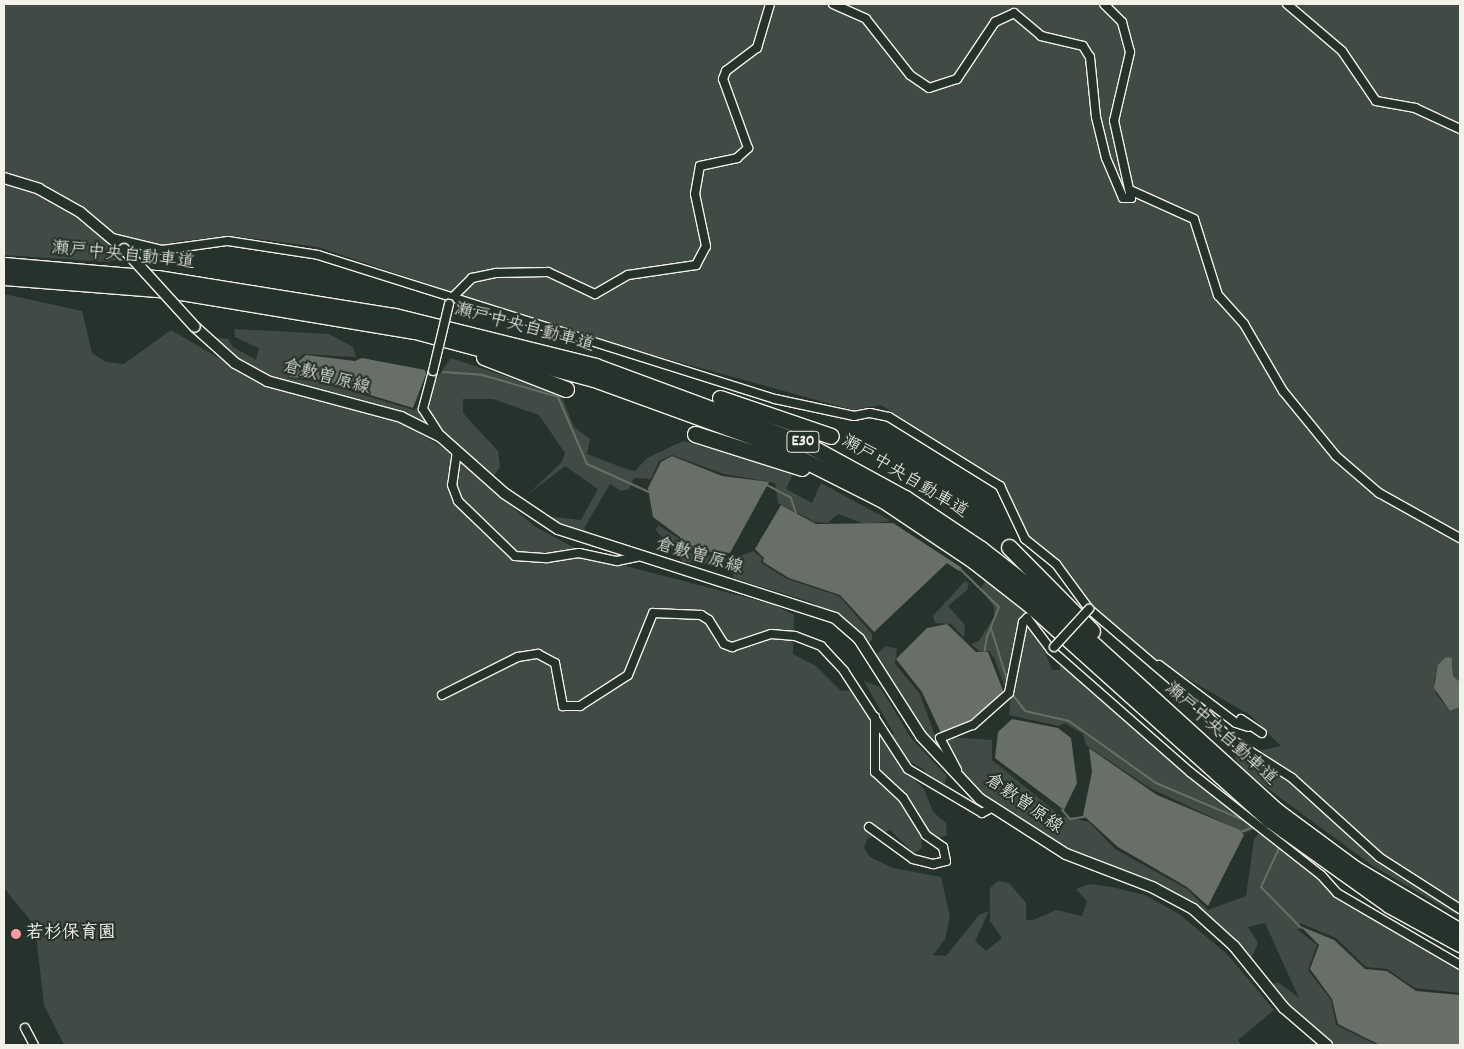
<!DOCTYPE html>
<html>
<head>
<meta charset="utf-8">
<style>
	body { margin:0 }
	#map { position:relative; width:1464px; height:1049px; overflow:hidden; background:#26332d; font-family:Dekko,"Klee One",sans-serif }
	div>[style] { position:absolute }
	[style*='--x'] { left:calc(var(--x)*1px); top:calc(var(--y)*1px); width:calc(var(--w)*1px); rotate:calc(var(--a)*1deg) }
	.green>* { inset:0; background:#414b45 }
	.water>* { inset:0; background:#676f68 }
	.stream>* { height:2px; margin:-1px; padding:0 1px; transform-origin:1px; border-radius:1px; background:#676f68 }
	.roads { filter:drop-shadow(1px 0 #f4f1e8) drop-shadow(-1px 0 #f4f1e8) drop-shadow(0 1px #f4f1e8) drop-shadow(0 -1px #f4f1e8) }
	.minor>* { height:8px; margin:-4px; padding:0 4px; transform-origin:4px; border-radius:4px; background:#26332d }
	.tertiary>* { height:10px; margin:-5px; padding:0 5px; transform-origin:5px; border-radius:5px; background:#26332d }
	.motorway>* { height:15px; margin:-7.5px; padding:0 7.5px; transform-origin:7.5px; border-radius:7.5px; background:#26332d }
	.bridges { filter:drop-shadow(1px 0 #f4f1e8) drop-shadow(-1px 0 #f4f1e8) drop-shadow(0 1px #f4f1e8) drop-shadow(0 -1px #f4f1e8) }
	.minor-bridge>* { height:8px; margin:-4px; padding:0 4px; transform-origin:4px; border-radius:4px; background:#26332d }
	.tertiary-bridge>* { height:10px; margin:-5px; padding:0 5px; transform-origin:5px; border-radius:5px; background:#26332d }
	.dots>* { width:14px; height:14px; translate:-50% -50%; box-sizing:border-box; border:2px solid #26332d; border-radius:50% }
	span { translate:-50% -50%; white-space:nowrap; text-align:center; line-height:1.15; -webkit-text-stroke:4.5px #26332d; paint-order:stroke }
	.shield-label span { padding:1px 4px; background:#26332d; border:1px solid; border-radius:4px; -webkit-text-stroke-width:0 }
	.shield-label { font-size:16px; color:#f4f1e8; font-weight:700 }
	.street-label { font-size:18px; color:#f4f1e8 }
	.poi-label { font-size:18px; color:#f4f1e8; font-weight:700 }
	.left { translate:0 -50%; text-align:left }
	.frame { position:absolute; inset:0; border:5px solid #f4f1e8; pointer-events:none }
</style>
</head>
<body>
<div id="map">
	<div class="green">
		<i style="clip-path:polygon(4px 4px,1460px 4px,1460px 682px,1453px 676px,1453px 661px,1446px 657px,1434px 680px,1436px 694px,1450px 711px,1460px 707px,1460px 917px,1373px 866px,1244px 771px,1234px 756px,1281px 746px,1250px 715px,1142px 652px,1095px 610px,1052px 556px,1024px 533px,998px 478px,881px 405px,853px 410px,570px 332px,318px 247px,234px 236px,179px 241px,108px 262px,4px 255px)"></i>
		<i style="clip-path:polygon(4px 294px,82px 311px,92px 353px,106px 362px,124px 364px,171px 330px,263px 384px,397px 420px,450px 452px,534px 526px,591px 557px,772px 604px,794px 615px,793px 654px,816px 666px,841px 691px,853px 690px,871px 717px,871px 729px,880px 737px,894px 734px,864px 681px,880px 687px,911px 738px,947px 776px,945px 783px,933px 785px,923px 769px,905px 759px,901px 767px,924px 789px,933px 812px,946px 823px,947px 835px,936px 839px,921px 837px,922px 848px,914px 853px,890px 830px,867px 839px,864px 848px,870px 857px,893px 868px,941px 877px,950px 917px,945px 939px,933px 955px,946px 956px,979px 915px,989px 911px,975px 941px,986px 951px,1002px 938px,990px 921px,990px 888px,998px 881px,1009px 883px,1026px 903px,1026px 920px,1033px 920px,1056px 910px,1082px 916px,1087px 901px,1076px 889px,1090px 884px,1112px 887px,1145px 895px,1179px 914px,1227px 954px,1274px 1010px,1238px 1040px,1241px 1045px,64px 1045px,44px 1005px,35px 926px,4px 888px)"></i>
		<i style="clip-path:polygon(234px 329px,329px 334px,353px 347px,356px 357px,304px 354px,291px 364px,288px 378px,320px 382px,414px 410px,420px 404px,429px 425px,398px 411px,270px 378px,231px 355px,212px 337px,228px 339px,233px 347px,256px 360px,259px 348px,235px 337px)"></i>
		<i style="clip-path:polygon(451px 358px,561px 395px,574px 427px,590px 439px,587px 454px,629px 470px,635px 471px,647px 458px,683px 441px,794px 472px,786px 489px,812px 503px,821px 483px,891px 521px,865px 524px,838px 514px,827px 523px,815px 522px,778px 503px,775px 483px,724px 474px,672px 455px,659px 461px,651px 479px,634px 478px,629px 489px,621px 491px,610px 484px,584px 528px,590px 537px,575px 532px,542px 516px,581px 520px,598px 489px,565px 466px,527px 495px,562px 462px,565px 453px,539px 415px,493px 399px,463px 399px,463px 413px,498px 451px,500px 467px,493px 477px,446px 436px,429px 414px,431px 387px)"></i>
		<i style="clip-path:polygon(659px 526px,678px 538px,684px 552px,732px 559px,753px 551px,762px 558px,761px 563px,787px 579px,839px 596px,872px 634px,872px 640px,868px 644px,814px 603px,734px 578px,731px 569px,724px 566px,683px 562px,655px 529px)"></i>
		<i style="clip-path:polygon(965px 581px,969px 583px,967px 590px,948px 606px,965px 625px,964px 637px,951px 624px,935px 623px,933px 616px)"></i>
		<i style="clip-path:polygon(985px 581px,1027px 611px,1029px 625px,1041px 641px,1052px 670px,1060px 670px,1060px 661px,1255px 829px,1245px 833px,1150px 788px,1086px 745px,1083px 734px,1065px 723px,1059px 726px,1009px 715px,1010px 702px,995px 660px,989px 651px,980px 652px,971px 644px,979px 641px,994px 617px,994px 607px,981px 589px)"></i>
		<i style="clip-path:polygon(886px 646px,897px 649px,895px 664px,920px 694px,935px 736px,992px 740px,992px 760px,1061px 816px,1089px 822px,1115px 849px,1187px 889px,1208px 910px,1246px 896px,1254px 839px,1260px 832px,1322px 878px,1336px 895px,1460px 967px,1460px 993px,1415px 988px,1387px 969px,1366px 967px,1336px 938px,1300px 923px,1298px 930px,1317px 945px,1308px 970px,1331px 1000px,1336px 1025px,1377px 1045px,1336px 1045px,1293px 1010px,1273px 984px,1278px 982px,1299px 998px,1265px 923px,1248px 927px,1258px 943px,1251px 959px,1205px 914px,1177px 895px,1055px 844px,994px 806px,917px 724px,876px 655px)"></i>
	</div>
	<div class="water">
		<i style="clip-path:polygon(306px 355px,355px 361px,362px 358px,425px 370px,426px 374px,413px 408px,321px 380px,289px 377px,291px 368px)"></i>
		<i style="clip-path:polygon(672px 456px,722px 476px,769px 482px,730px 553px,684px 550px,680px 537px,653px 517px,648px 488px,661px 462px)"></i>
		<i style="clip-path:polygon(781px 505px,816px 524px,893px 523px,962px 568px,959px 571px,947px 563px,874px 632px,840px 595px,789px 578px,763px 562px,764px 558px,755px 549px)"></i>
		<i style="clip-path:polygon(947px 624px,976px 652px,988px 652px,1004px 693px,965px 724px,942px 735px,922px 692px,896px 659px,927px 628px)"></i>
		<i style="clip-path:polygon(1446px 657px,1452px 658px,1453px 676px,1460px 682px,1460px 707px,1450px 711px,1434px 688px,1438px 665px)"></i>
		<i style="clip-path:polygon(1012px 719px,1058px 728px,1071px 738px,1077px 783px,1064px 810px,995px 758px,998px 732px)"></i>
		<i style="clip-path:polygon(1089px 748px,1157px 795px,1240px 830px,1244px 835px,1208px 906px,1187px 887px,1118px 847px,1083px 815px,1092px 772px)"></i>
		<i style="clip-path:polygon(1300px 926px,1334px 940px,1365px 969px,1387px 971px,1416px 991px,1460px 995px,1460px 1045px,1380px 1045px,1338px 1024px,1332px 999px,1310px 969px,1319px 945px)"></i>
	</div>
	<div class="stream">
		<i style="--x:443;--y:372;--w:39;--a:4"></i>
		<i style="--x:482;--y:375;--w:79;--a:16.1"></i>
		<i style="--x:558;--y:397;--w:73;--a:66.6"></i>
		<i style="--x:587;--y:464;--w:68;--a:24.3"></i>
		<i style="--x:767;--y:485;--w:27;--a:28"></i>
		<i style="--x:791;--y:498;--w:19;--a:72"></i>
		<i style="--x:960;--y:569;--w:54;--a:44.3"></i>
		<i style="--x:999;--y:607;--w:31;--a:112"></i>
		<i style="--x:987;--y:636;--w:20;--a:99"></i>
		<i style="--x:991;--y:628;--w:58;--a:72.8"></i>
		<i style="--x:1013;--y:695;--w:20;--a:53"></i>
		<i style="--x:1025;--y:711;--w:45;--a:12.8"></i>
		<i style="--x:1069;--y:721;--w:107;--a:35.5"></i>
		<i style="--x:1156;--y:783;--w:100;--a:23"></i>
		<i style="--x:1062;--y:810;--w:12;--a:48"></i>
		<i style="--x:1070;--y:819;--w:18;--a:-9"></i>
		<i style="--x:1241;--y:832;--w:15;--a:-23"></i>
		<i style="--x:1280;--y:846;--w:45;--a:114.9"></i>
		<i style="--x:1261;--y:887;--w:57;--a:45.7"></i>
	</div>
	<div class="roads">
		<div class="minor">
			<i style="--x:833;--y:4;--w:36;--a:24"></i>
			<i style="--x:866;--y:19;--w:71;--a:51.8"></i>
			<i style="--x:910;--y:75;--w:23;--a:34"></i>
			<i style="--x:929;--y:88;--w:29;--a:-18"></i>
			<i style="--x:957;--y:79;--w:69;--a:-56.3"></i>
			<i style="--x:995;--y:22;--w:21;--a:-25"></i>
			<i style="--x:1014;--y:13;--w:35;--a:40"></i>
			<i style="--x:1041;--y:36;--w:43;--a:13.4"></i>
			<i style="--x:1083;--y:46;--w:13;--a:58"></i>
			<i style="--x:1090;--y:57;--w:60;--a:84.3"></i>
			<i style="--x:1096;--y:117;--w:42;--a:76.3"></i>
			<i style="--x:1106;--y:158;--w:43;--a:67"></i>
			<i style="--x:1123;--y:198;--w:8;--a:0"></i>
			<i style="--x:1131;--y:198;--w:79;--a:-102.4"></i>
			<i style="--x:1114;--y:121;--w:71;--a:-76.9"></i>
			<i style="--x:1130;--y:52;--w:31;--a:-105"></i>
			<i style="--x:1122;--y:22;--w:25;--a:-135"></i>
			<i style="--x:1287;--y:4;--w:72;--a:40.5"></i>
			<i style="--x:1342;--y:51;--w:60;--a:55.8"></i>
			<i style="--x:1376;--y:101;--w:40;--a:10"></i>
			<i style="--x:1415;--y:108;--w:50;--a:25"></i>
			<i style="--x:1132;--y:191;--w:68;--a:24.3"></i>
			<i style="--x:1194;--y:219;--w:80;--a:72.5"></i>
			<i style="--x:1218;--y:295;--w:39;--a:48"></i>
			<i style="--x:1244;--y:324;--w:78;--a:59.8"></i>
			<i style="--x:1283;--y:391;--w:84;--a:50.8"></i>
			<i style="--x:1336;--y:456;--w:57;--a:40.7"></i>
			<i style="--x:1379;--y:493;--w:93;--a:29.1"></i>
			<i style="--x:112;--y:238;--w:51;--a:13.5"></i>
			<i style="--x:162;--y:250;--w:67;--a:-7.8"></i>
			<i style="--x:228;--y:241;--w:91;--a:8.8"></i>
			<i style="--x:318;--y:255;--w:479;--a:17.5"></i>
			<i style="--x:775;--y:399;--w:81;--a:12.1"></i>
			<i style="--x:854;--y:416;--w:16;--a:-11"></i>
			<i style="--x:870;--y:413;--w:19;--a:12"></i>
			<i style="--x:889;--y:417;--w:131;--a:31.9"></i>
			<i style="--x:1000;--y:486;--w:59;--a:64.7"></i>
			<i style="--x:1025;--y:539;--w:40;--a:39"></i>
			<i style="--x:1056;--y:564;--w:56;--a:53.7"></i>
			<i style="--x:1089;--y:609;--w:118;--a:40.5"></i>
			<i style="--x:1179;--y:686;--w:72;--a:46.1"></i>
			<i style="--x:1229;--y:738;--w:75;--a:32.4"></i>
			<i style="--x:1292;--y:778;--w:118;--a:42.2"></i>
			<i style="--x:1379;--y:857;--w:96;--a:32.7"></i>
			<i style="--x:450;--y:300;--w:31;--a:-45"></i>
			<i style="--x:472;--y:278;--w:25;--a:-12"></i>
			<i style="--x:496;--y:273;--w:52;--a:-1.1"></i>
			<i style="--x:548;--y:272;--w:52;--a:25.1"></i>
			<i style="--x:595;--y:294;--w:38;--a:-30"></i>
			<i style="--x:628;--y:275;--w:69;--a:-8.4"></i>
			<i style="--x:696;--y:265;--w:21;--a:-62"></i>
			<i style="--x:706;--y:246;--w:53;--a:-101.9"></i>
			<i style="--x:695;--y:194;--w:28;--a:-80"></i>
			<i style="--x:700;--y:166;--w:38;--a:-12"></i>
			<i style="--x:737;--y:158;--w:15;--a:-42"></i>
			<i style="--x:748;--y:148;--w:73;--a:-109.9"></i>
			<i style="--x:723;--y:79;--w:9;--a:-69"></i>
			<i style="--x:726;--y:71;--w:39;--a:-37"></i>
			<i style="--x:757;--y:48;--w:46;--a:-73.5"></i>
			<i style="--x:433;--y:371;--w:39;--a:105"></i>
			<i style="--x:423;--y:409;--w:33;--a:57"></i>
			<i style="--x:457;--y:451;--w:34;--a:98"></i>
			<i style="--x:452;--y:485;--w:17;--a:69"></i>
			<i style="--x:458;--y:501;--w:79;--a:44"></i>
			<i style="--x:515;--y:556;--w:32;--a:4"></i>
			<i style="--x:547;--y:558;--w:32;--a:-9"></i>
			<i style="--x:579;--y:553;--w:39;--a:12"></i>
			<i style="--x:617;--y:561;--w:20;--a:-11"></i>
			<i style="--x:1051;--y:650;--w:185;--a:41.3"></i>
			<i style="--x:1190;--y:772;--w:167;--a:38.2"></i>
			<i style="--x:1321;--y:875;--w:24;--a:48"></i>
			<i style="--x:1337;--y:893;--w:143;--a:30.3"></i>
			<i style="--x:1159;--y:665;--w:96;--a:37"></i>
			<i style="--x:1236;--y:723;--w:13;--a:18"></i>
			<i style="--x:442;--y:695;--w:85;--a:-26.6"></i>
			<i style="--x:518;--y:657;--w:20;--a:-9"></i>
			<i style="--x:538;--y:654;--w:19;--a:28"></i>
			<i style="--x:555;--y:663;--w:44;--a:79.5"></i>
			<i style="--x:563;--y:706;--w:17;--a:0"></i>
			<i style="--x:580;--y:706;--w:57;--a:-32.9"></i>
			<i style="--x:628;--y:675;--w:67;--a:-68"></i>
			<i style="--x:653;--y:613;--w:48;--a:2.4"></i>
			<i style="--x:701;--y:615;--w:9;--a:32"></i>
			<i style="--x:709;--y:620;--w:28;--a:58"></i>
			<i style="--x:724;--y:644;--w:9;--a:21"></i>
			<i style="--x:732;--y:647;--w:41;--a:-18.4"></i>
			<i style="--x:771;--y:634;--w:24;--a:5"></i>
			<i style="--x:795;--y:636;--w:28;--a:21"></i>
			<i style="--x:821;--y:646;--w:34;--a:47"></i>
			<i style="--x:844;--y:671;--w:117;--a:56.9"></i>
			<i style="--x:908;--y:769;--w:86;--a:30.7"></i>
			<i style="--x:982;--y:813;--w:10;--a:-29"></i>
			<i style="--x:1241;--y:719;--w:25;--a:34"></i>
			<i style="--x:957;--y:770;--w:36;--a:-118"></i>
			<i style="--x:940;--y:738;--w:35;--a:-22"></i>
			<i style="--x:973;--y:725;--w:48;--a:-41.6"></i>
			<i style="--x:1009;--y:693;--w:72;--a:-78.8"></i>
			<i style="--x:1023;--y:622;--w:6;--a:-45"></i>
			<i style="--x:1027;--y:618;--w:40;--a:53"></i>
			<i style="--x:1051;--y:650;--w:4;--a:-45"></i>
			<i style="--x:869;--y:827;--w:54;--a:36"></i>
			<i style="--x:913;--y:859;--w:21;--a:14"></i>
			<i style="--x:933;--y:864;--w:13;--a:-13"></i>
			<i style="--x:946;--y:861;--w:14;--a:-102"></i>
			<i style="--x:943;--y:847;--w:21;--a:-145"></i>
			<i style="--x:926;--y:835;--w:44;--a:-121.9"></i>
			<i style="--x:903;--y:798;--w:38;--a:-137"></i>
			<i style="--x:875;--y:772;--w:55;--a:-90"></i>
			<i style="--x:25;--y:1028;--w:19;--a:62"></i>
		</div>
		<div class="tertiary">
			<i style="--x:4;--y:178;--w:37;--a:17"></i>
			<i style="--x:39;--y:189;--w:47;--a:29.3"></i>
			<i style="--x:80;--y:212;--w:57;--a:40.1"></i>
			<i style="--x:195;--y:327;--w:54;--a:42"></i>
			<i style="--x:235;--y:363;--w:37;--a:29"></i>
			<i style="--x:267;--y:381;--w:139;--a:15"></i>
			<i style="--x:401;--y:417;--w:45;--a:26.6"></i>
			<i style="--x:441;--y:437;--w:84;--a:41.6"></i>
			<i style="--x:504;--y:493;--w:65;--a:33.7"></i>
			<i style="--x:558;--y:529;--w:291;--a:17.8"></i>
			<i style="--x:835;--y:618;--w:32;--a:41"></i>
			<i style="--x:859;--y:639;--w:115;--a:57.4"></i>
			<i style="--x:921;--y:736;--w:86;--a:46.9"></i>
			<i style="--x:980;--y:799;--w:102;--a:32.6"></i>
			<i style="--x:1066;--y:854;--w:92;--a:21"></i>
			<i style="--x:1152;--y:887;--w:47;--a:28.2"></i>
			<i style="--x:1193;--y:909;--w:55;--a:42.1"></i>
			<i style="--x:1234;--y:946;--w:80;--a:51.1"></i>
			<i style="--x:1284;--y:1008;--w:57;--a:40.7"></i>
		</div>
		<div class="motorway">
			<i style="--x:4;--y:265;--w:154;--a:4.9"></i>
			<i style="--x:157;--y:278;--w:241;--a:9.1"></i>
			<i style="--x:395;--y:316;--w:206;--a:14"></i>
			<i style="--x:595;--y:366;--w:227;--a:20.3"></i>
			<i style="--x:808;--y:445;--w:111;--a:28.7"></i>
			<i style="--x:905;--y:498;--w:92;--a:33.9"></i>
			<i style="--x:981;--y:549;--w:68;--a:37.9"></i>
			<i style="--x:1035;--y:591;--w:327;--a:42.3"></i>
			<i style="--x:1277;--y:811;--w:96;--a:36.5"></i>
			<i style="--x:1354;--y:868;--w:123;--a:30.7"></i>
			<i style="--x:4;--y:277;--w:166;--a:4.5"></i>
			<i style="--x:169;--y:290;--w:249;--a:9.5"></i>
			<i style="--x:415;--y:331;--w:185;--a:15"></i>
			<i style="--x:594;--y:379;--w:187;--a:20"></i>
			<i style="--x:770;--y:443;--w:127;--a:26.8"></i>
			<i style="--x:883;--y:500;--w:110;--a:33.8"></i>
			<i style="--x:974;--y:561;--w:71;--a:38.2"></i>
			<i style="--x:1030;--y:605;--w:322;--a:41.9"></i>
			<i style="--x:1270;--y:820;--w:146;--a:35.5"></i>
			<i style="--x:1389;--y:905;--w:81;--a:28.8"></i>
			<i style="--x:484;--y:357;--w:88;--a:21.3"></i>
			<i style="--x:720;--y:398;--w:117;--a:18.9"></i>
			<i style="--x:695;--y:434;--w:112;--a:17.6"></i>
			<i style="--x:1009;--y:547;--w:118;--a:45.3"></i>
		</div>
	</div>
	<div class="bridges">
		<div class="minor-bridge">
			<i style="--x:433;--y:371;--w:69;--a:-76.6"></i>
			<i style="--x:1054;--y:647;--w:52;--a:-47.4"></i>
		</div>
		<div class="tertiary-bridge">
			<i style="--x:124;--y:249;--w:105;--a:47.7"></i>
		</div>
	</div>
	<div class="dots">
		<i style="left:16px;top:934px;background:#ff9aa2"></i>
	</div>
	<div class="shield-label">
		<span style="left:803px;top:442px">E30</span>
	</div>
	<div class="street-label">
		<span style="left:123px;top:257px;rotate:6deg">瀬戸中央自動車道</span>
		<span style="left:524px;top:329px;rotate:15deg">瀬戸中央自動車道</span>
		<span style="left:326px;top:379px;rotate:15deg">倉敷曽原線</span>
		<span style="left:904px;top:478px;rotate:31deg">瀬戸中央自動車道</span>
		<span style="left:699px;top:558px;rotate:16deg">倉敷曽原線</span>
		<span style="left:1220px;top:735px;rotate:42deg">瀬戸中央自動車道</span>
		<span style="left:1023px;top:805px;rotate:35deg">倉敷曽原線</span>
	</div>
	<div class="poi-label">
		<span class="left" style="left:26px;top:934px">若杉保育園</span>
	</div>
	<div class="frame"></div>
</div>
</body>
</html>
